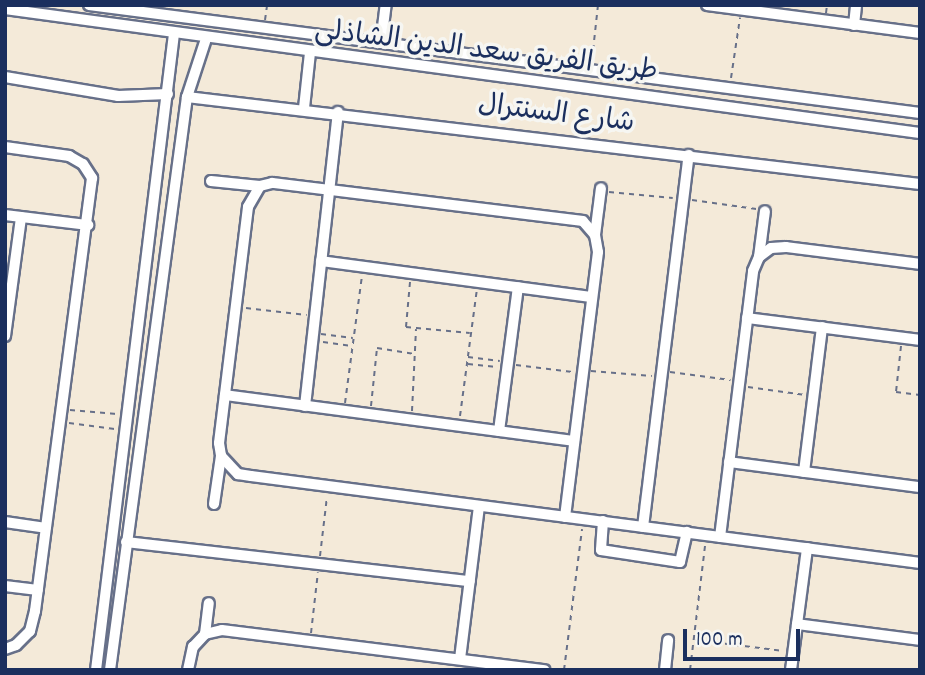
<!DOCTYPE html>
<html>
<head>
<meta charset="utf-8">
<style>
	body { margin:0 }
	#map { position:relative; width:925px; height:675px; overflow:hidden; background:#f4ead9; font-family:Dekko,"Playpen Sans Arabic",sans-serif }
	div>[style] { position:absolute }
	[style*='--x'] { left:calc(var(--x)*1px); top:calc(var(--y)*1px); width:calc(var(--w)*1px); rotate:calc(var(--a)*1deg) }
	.path>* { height:2px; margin-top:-1px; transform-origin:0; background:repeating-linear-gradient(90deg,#677089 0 5px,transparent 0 10px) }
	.roads { filter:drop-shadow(2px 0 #677089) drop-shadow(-2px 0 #677089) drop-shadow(0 2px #677089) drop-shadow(0 -2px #677089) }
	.minor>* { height:10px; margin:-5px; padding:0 5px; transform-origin:5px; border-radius:5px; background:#fff }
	span { translate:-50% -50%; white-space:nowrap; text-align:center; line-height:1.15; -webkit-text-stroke:7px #f6f6f2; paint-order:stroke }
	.street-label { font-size:28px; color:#1b2f5e }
	.frame { position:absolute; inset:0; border:7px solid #1b2f5e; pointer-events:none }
	.scale { position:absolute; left:683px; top:629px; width:117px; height:32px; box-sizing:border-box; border:4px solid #1b2f5e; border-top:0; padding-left:9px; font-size:21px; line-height:24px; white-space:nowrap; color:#1b2f5e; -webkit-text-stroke:5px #f6f6f2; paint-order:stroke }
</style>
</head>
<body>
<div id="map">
	<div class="path">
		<i style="--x:826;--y:13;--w:8;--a:-83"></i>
		<i style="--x:265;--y:20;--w:15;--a:-82"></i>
		<i style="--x:592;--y:60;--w:55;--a:-83.8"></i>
		<i style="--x:731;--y:78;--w:61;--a:-81.5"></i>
		<i style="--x:609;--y:192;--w:64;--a:5.4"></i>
		<i style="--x:692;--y:200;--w:65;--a:8"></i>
		<i style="--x:410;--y:282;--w:45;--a:95.1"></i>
		<i style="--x:406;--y:327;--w:64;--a:5.4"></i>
		<i style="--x:246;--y:308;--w:61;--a:6.5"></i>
		<i style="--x:321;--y:334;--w:32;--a:7"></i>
		<i style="--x:323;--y:342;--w:29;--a:8"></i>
		<i style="--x:901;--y:346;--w:46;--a:96.2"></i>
		<i style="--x:896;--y:392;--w:24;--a:7"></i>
		<i style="--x:468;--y:357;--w:32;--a:7"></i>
		<i style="--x:468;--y:364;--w:29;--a:6"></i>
		<i style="--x:516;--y:365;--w:57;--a:7"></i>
		<i style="--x:591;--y:371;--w:61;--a:4.7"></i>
		<i style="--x:670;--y:372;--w:61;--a:7.6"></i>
		<i style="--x:748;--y:387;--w:58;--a:8"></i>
		<i style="--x:345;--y:403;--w:128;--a:-82.4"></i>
		<i style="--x:371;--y:406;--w:58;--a:-84.1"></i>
		<i style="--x:377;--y:348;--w:38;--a:9"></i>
		<i style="--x:70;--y:410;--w:47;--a:4.9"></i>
		<i style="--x:412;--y:411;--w:82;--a:-87.2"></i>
		<i style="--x:460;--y:416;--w:128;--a:-82.4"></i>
		<i style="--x:69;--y:423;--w:46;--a:7.4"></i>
		<i style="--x:320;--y:556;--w:60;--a:-83.3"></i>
		<i style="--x:311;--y:633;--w:61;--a:-83.5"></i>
		<i style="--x:695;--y:640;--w:89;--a:7.1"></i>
		<i style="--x:564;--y:670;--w:142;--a:-82.7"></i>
		<i style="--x:690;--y:670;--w:125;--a:-83.1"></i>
	</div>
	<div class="roads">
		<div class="minor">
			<i style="--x:89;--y:5;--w:838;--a:7.4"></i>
			<i style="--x:707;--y:5;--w:215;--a:7.5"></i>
			<i style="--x:5;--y:9;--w:923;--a:7.72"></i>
			<i style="--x:854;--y:25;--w:20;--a:-84"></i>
			<i style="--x:381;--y:43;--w:38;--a:-83"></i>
			<i style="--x:5;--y:77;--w:115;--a:9.5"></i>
			<i style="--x:118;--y:96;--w:50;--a:-2.3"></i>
			<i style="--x:187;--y:97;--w:738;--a:6.77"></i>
			<i style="--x:304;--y:108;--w:55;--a:-83.8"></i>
			<i style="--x:5;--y:147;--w:65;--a:8"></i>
			<i style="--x:69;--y:156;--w:16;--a:30"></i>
			<i style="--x:83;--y:164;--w:17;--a:57"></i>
			<i style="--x:92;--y:178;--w:437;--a:97.5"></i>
			<i style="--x:35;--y:611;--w:21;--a:104"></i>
			<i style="--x:30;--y:631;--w:20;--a:135"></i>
			<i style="--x:16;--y:645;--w:12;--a:160"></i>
			<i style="--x:211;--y:181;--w:49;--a:5.8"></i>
			<i style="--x:5;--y:215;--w:84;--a:6.9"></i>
			<i style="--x:595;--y:235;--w:47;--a:-82.7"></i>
			<i style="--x:759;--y:257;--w:46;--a:-82.6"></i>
			<i style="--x:321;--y:261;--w:273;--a:7.6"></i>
			<i style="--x:747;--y:318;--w:174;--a:7.2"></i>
			<i style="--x:5;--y:336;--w:120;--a:-82.3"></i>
			<i style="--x:225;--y:395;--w:352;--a:7.5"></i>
			<i style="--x:305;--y:406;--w:296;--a:-83.6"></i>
			<i style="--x:499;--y:431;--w:145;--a:-82.5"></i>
			<i style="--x:729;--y:462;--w:193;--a:7.5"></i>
			<i style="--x:804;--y:472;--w:146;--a:-82.9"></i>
			<i style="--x:214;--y:504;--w:49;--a:-81.7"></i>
			<i style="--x:565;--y:517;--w:267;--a:-82.9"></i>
			<i style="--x:598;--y:252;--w:17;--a:-100"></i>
			<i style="--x:595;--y:235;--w:18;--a:-131"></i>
			<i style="--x:583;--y:221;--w:313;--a:-173"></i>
			<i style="--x:272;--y:183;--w:12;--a:166"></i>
			<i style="--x:260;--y:186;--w:24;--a:120"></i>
			<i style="--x:248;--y:207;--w:238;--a:97"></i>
			<i style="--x:219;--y:443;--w:13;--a:81"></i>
			<i style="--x:221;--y:456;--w:25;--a:47"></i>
			<i style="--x:238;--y:474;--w:13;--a:9"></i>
			<i style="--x:251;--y:476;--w:675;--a:7.41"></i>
			<i style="--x:603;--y:521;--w:29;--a:94"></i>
			<i style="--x:601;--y:550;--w:80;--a:8.6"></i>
			<i style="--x:680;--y:562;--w:31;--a:-77"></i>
			<i style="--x:5;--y:522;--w:41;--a:8.3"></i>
			<i style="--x:643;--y:527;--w:375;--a:-83"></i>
			<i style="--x:720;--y:537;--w:268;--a:-82.9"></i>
			<i style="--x:753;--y:271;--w:15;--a:-67"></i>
			<i style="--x:759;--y:257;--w:15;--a:-37"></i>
			<i style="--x:771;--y:248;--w:15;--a:-4"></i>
			<i style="--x:786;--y:247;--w:135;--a:7.2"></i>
			<i style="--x:126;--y:542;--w:346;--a:6.5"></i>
			<i style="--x:5;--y:586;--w:33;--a:7"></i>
			<i style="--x:797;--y:624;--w:124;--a:7.4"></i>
			<i style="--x:205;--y:634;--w:31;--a:-83"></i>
			<i style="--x:460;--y:659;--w:154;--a:-82.9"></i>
			<i style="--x:96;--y:670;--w:641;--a:-83.01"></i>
			<i style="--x:110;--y:670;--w:578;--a:-82.35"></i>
			<i style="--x:187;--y:97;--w:61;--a:-71.9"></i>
			<i style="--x:188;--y:670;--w:24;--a:-78"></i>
			<i style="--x:193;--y:647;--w:18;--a:-47"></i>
			<i style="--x:205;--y:634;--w:17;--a:-13"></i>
			<i style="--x:222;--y:630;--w:325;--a:7.1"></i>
			<i style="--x:665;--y:670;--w:30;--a:-84"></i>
			<i style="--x:791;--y:670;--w:123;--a:-82.5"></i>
		</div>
	</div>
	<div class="street-label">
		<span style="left:486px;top:53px;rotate:7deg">طريق الفريق سعد الدين الشاذلى</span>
		<span style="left:556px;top:116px;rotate:7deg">شارع السنترال</span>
	</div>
	<div class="frame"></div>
	<div class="scale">100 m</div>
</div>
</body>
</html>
